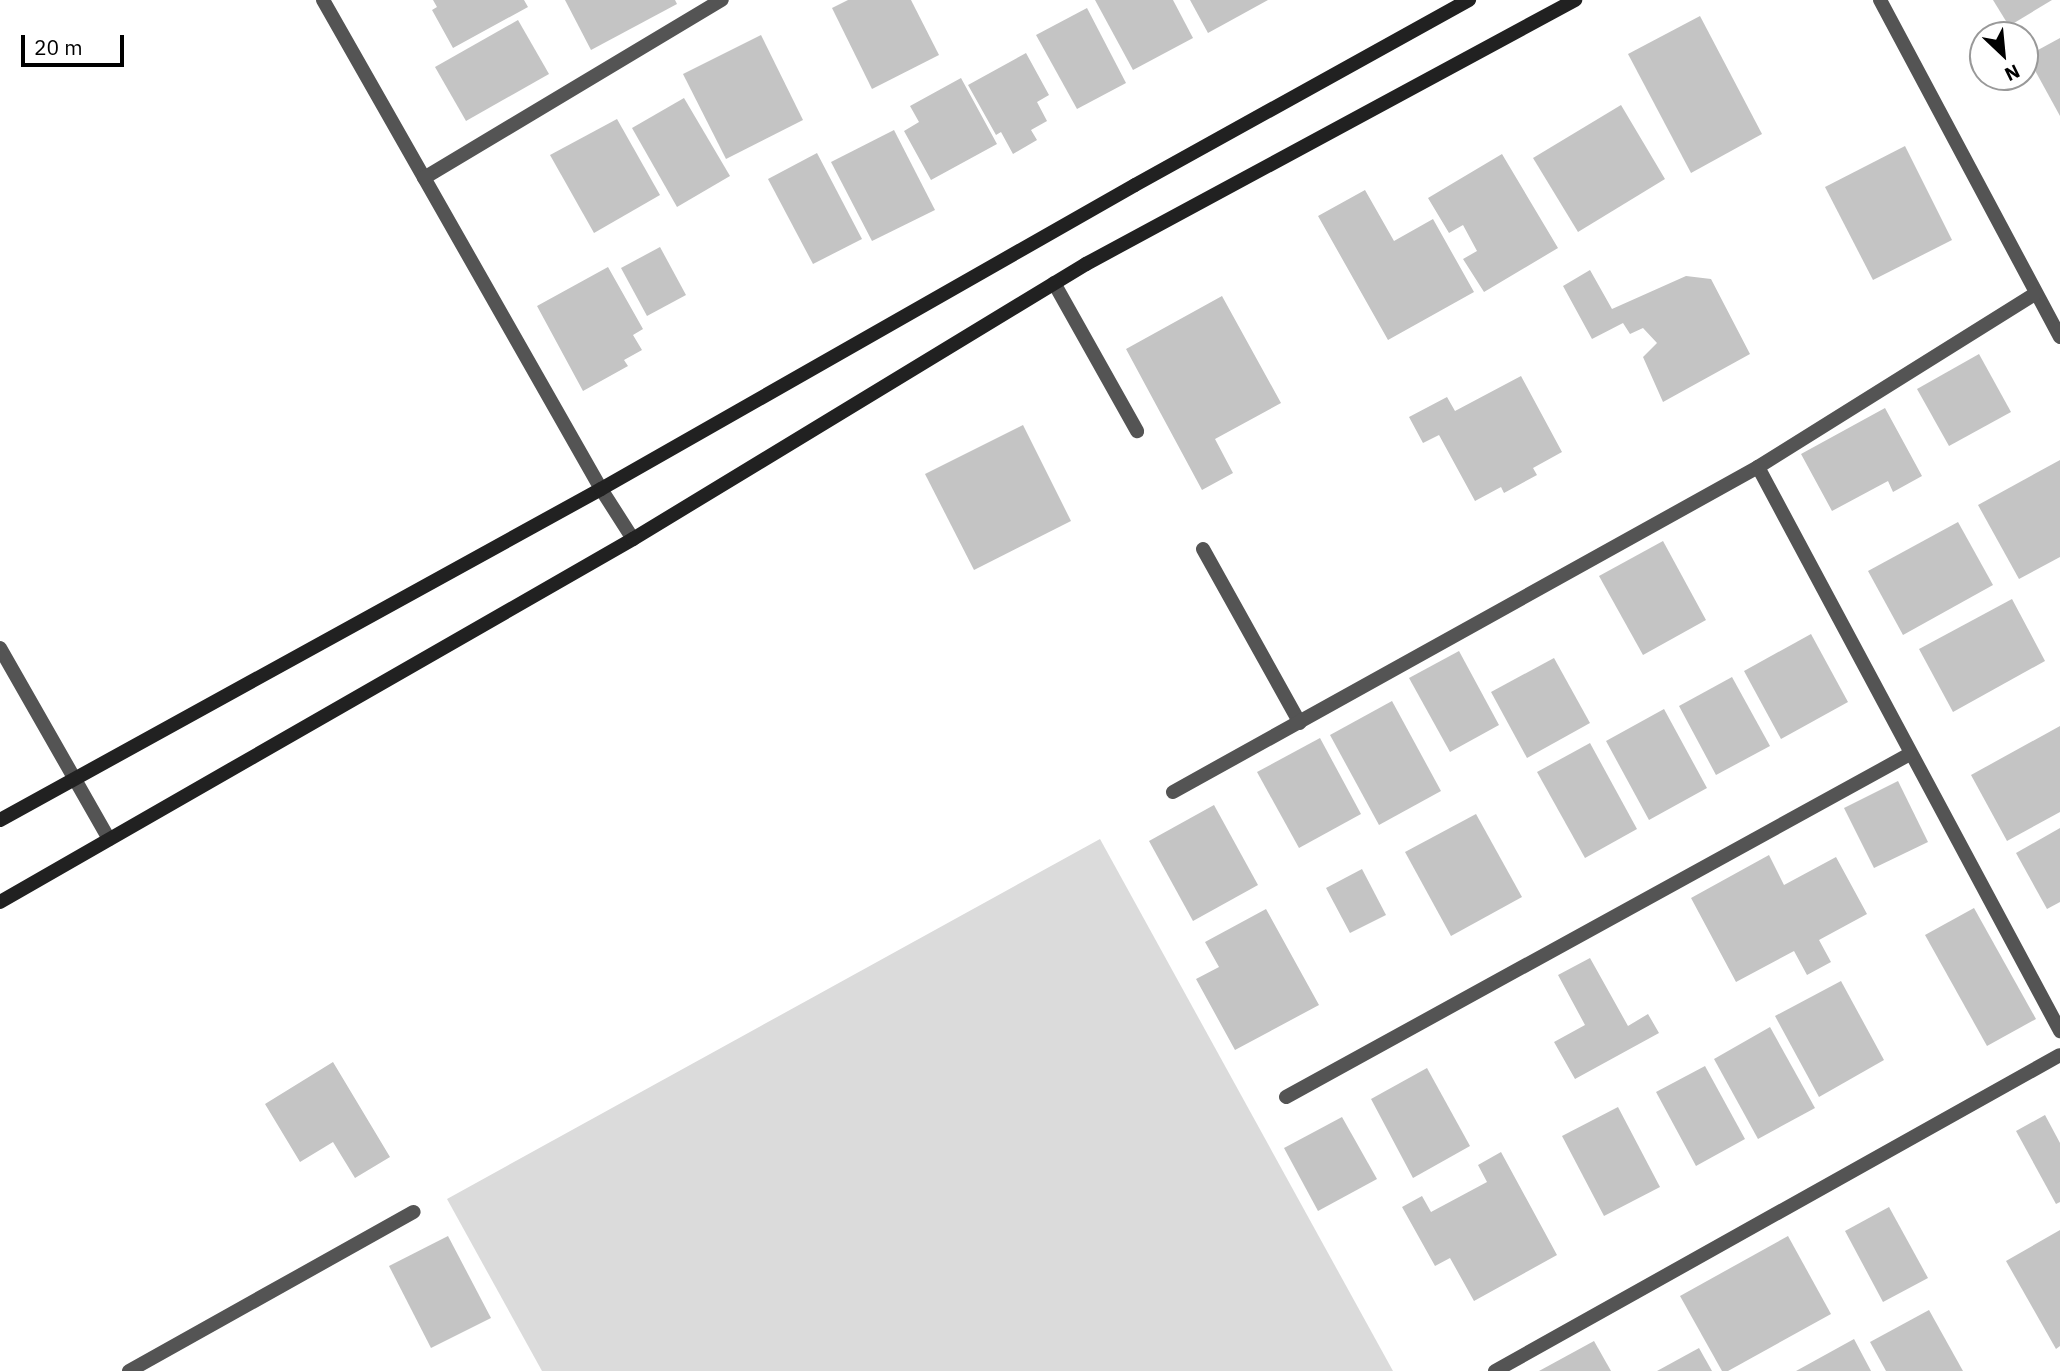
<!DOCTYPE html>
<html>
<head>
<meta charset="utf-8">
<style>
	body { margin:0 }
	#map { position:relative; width:2060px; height:1371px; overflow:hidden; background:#fff; font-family:"IBM Plex Sans",sans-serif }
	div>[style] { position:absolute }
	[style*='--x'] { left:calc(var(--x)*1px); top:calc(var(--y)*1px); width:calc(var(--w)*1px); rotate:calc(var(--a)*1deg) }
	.green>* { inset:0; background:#dbdbdb }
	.building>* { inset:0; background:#c4c4c4 }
	.street>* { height:14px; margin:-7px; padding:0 7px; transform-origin:7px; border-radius:7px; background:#545454 }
	.secondary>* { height:14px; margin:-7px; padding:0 7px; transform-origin:7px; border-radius:7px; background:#212121 }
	span { translate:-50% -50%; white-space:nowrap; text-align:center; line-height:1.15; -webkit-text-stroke:5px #fff; paint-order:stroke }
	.north { position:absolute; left:1969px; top:21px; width:70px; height:70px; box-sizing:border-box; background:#fff; border:2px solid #999; border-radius:50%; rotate:154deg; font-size:19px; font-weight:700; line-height:28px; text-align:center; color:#000 }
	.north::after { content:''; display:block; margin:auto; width:24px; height:32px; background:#000; clip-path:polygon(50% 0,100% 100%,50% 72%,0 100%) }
	.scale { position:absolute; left:21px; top:35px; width:103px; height:32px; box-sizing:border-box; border:4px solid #000; border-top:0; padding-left:9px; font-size:21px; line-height:24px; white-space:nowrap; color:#000; -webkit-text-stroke:5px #fff; paint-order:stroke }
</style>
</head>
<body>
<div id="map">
	<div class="green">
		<i style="clip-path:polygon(1100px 839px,1393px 1371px,542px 1371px,447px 1199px)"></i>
	</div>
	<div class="building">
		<i style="clip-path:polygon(433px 0,524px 0,528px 7px,453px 48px,432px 10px,437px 7px)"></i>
		<i style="clip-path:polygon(565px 0,675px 0,677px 4px,591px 50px)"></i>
		<i style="clip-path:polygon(848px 0,911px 0,939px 55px,872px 89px,832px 8px)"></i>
		<i style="clip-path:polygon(1095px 0,1173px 0,1193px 38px,1133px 70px)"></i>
		<i style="clip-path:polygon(1190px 0,1268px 0,1208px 33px)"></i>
		<i style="clip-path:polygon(1993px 0,2052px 0,2009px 26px)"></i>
		<i style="clip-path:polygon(1087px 8px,1126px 83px,1077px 109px,1036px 35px)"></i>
		<i style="clip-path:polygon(1700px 16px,1762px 134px,1691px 173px,1628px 54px)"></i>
		<i style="clip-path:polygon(518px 20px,549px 74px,466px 121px,435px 67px)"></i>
		<i style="clip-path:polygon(761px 35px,803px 120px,726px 159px,683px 74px)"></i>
		<i style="clip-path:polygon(2060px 38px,2060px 116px,2027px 56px)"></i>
		<i style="clip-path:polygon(1026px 53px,1049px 95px,1037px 102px,1047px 121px,1031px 130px,1037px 140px,1013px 154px,1001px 132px,996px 135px,968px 85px)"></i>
		<i style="clip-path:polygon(961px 78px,997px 144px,931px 180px,904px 131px,919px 122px,910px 106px)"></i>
		<i style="clip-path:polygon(684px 98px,730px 176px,677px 207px,632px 128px)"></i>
		<i style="clip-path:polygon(1621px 105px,1665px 179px,1578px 232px,1533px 158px)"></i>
		<i style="clip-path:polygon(617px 119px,660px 195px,594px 233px,550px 155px)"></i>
		<i style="clip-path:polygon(894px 130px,935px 210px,872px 241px,831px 162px)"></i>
		<i style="clip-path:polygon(1905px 146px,1952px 240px,1873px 280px,1825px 187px)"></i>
		<i style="clip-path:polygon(817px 153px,862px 239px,813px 264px,768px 179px)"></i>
		<i style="clip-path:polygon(1502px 154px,1558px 248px,1484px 292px,1463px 259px,1477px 251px,1463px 225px,1449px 233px,1428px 198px)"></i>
		<i style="clip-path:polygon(1365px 190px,1394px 241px,1433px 219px,1474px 292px,1388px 340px,1318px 216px)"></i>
		<i style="clip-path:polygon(660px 247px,686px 295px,647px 316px,621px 268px)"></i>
		<i style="clip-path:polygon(608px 267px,643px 329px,633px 335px,642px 350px,624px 360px,628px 366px,583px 391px,537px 306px)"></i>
		<i style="clip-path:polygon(1590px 270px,1612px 309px,1686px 276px,1711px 279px,1750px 354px,1663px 402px,1643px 357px,1657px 343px,1643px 328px,1630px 334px,1623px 323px,1592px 339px,1563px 286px)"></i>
		<i style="clip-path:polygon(1222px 296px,1281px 403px,1215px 439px,1233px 473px,1202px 490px,1126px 349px)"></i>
		<i style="clip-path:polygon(1979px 354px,2011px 412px,1949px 446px,1917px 389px)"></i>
		<i style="clip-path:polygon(1521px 376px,1562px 452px,1533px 468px,1537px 475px,1504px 493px,1501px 487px,1475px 501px,1439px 435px,1423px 443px,1409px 417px,1447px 397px,1455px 411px)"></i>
		<i style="clip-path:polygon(1885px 408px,1922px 476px,1893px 492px,1888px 481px,1832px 511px,1801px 454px)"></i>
		<i style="clip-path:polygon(1023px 425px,1071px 521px,974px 570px,925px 474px)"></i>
		<i style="clip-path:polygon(2060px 460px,2060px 557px,2019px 579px,1978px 505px)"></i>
		<i style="clip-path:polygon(1958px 522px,1993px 585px,1903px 635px,1868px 571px)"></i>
		<i style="clip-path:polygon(1663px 541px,1706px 620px,1643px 655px,1599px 576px)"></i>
		<i style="clip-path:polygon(2012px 599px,2045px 661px,1953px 712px,1919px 649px)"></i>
		<i style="clip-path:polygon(1811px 634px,1848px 702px,1781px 739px,1744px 671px)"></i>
		<i style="clip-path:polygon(1459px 651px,1499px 725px,1450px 752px,1409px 678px)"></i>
		<i style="clip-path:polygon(1554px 658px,1590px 723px,1527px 758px,1491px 692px)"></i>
		<i style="clip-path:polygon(1732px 677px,1770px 746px,1716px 775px,1679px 706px)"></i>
		<i style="clip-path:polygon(1392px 701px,1441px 791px,1379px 825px,1330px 735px)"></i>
		<i style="clip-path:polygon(1664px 709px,1707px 788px,1649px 820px,1606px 741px)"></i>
		<i style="clip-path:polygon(2060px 726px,2060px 812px,2007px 841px,1971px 775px)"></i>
		<i style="clip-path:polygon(1320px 738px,1361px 814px,1299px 848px,1257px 772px)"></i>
		<i style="clip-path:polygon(1590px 743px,1637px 829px,1585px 858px,1537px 772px)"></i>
		<i style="clip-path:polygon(1898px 781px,1928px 842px,1874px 868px,1844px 808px)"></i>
		<i style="clip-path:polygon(1214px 805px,1258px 885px,1193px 921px,1149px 841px)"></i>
		<i style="clip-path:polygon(1476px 814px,1522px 897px,1451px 936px,1405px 852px)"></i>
		<i style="clip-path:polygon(2060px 828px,2060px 902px,2047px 909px,2016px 853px)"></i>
		<i style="clip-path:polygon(1769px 855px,1784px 885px,1836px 857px,1867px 914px,1819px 940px,1831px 962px,1807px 975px,1794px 951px,1736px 982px,1691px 898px)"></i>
		<i style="clip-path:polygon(1362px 869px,1386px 915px,1350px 933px,1326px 888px)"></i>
		<i style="clip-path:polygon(1974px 908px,2036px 1019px,1987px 1046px,1925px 935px)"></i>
		<i style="clip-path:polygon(1266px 909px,1319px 1005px,1235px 1050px,1196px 979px,1219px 967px,1205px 942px)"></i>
		<i style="clip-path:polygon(1590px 958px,1628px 1026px,1648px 1014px,1659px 1033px,1575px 1079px,1554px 1042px,1585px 1025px,1558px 975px)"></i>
		<i style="clip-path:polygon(1841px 981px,1884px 1060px,1819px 1097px,1775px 1016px)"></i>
		<i style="clip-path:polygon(1770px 1027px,1815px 1108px,1758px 1139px,1714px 1059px)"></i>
		<i style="clip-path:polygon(333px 1062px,390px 1157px,355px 1178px,333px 1142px,300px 1162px,265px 1104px)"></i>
		<i style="clip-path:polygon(1705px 1066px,1745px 1139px,1696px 1166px,1656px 1092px)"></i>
		<i style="clip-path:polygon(1427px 1068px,1470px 1146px,1413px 1178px,1371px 1099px)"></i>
		<i style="clip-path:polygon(1618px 1107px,1660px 1187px,1604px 1216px,1562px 1136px)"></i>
		<i style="clip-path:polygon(2045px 1115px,2060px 1143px,2060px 1202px,2056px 1204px,2016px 1131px)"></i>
		<i style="clip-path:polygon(1342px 1117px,1377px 1179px,1318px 1211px,1284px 1148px)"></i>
		<i style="clip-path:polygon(1501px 1152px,1557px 1255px,1474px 1301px,1450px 1258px,1435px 1266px,1402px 1207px,1422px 1196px,1431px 1212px,1487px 1182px,1478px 1165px)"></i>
		<i style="clip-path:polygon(1889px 1207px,1928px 1278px,1883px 1302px,1845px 1231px)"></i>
		<i style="clip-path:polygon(2060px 1230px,2060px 1346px,2056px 1349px,2006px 1261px)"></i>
		<i style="clip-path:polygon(448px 1236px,491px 1318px,431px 1348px,389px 1266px)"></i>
		<i style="clip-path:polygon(1788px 1236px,1831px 1314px,1728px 1371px,1722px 1371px,1680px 1296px)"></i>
		<i style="clip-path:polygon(1929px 1310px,1963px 1371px,1886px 1371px,1870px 1342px)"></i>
		<i style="clip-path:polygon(1854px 1339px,1871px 1371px,1796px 1371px)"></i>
		<i style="clip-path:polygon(1594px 1341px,1611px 1371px,1539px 1371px)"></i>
		<i style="clip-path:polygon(1699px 1348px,1712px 1371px,1657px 1371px)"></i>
	</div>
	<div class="street">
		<i style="--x:323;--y:0;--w:562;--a:60.38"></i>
		<i style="--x:601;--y:489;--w:59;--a:57.4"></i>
		<i style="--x:1880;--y:0;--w:382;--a:61.9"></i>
		<i style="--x:424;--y:178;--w:347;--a:-30.9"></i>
		<i style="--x:1054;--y:283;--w:170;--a:60.7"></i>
		<i style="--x:1758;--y:467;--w:640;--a:61.83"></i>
		<i style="--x:1203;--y:549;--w:199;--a:60.9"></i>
		<i style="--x:0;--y:648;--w:220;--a:60.3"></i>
		<i style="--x:1173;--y:792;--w:669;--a:-29.05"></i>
		<i style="--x:1758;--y:467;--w:327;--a:-32"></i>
		<i style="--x:1286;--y:1097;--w:712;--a:-28.8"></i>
		<i style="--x:129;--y:1371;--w:326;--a:-29.2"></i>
		<i style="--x:1495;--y:1371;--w:647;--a:-29.22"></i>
	</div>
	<div class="secondary">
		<i style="--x:0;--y:820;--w:686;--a:-28.84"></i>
		<i style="--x:601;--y:489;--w:614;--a:-29.65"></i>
		<i style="--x:1135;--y:185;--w:382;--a:-29"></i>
		<i style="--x:0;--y:902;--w:730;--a:-29.83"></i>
		<i style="--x:633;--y:539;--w:530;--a:-31.26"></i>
		<i style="--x:1086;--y:264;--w:556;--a:-28.36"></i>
	</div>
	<div class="north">N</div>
	<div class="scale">20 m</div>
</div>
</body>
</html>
